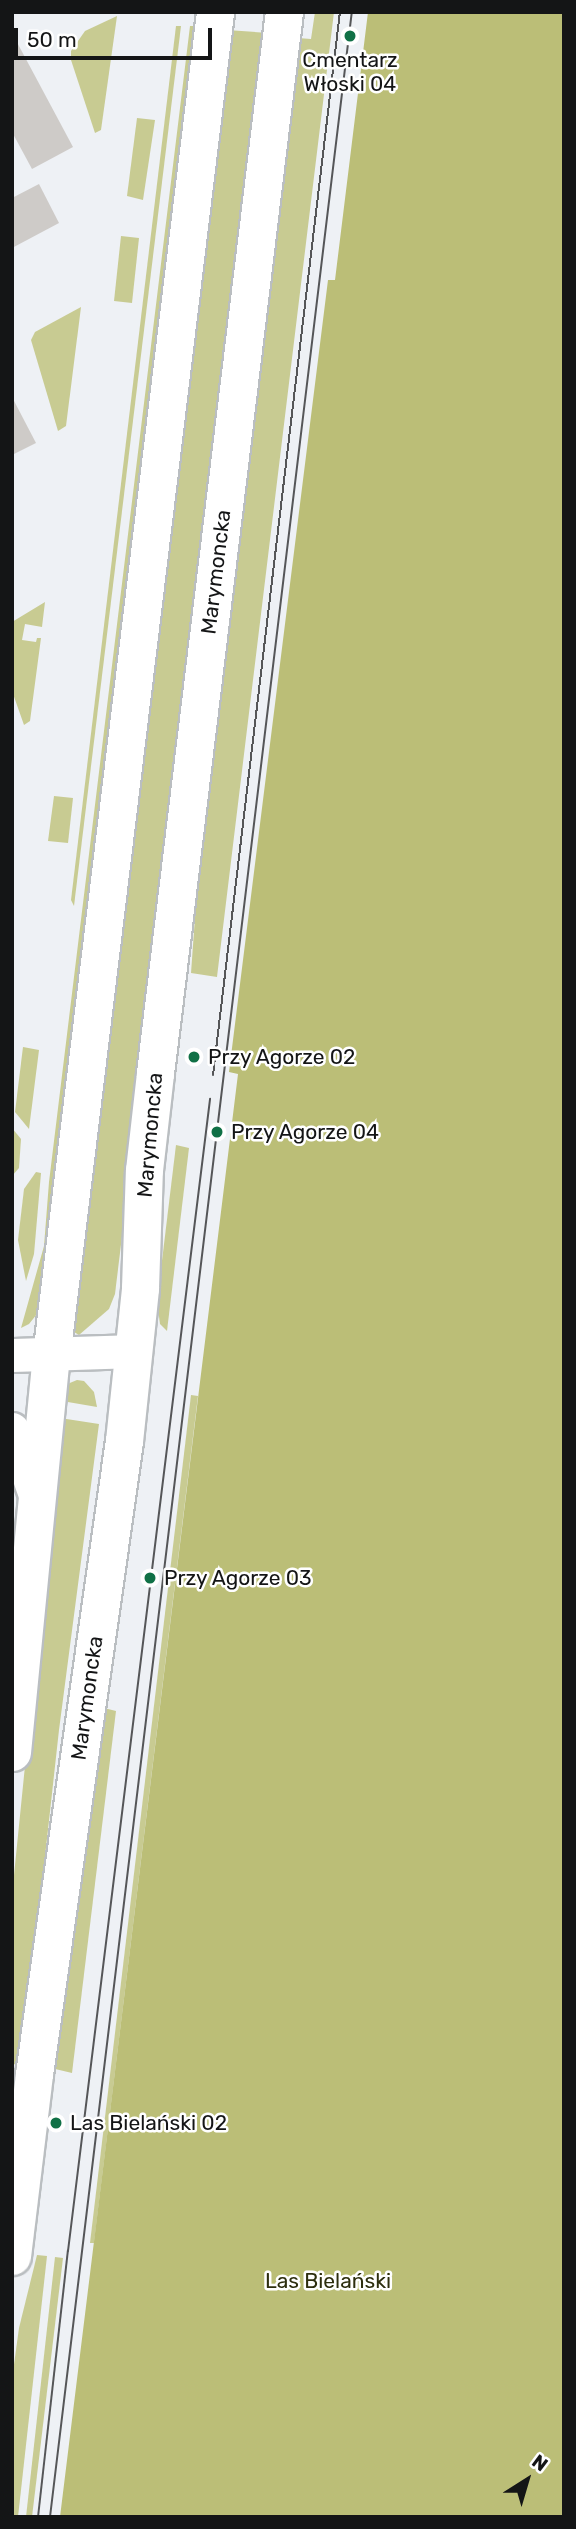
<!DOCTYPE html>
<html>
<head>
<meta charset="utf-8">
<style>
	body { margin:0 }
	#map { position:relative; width:576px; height:2529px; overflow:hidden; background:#eef1f5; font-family:Rubik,sans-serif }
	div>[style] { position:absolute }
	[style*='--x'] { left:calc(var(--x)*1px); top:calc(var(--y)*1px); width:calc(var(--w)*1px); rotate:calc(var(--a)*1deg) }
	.green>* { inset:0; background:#c8cb92 }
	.forest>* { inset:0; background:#bbbe77 }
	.building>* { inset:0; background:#cecbc8 }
	.roads { filter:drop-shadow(2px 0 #babec1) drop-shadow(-2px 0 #babec1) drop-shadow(0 2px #babec1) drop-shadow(0 -2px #babec1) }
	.tertiary>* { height:33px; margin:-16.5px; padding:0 16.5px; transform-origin:16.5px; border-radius:16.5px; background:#fff }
	.secondary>* { height:37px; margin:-18.5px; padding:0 18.5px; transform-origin:18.5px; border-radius:18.5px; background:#fff }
	.tram>* { height:2px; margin:-1px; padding:0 1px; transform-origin:1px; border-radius:1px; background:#555658 }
	.dots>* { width:19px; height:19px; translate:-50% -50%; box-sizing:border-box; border:4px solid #fff; border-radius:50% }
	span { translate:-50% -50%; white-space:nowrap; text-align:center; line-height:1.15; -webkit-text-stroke:5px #fff; paint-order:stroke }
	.poi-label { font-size:21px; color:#141516 }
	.left { translate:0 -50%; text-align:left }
	.street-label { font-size:21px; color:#141516 }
	.park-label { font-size:21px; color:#2d2e0e }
	.frame { position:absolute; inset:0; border:14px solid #141516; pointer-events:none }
	.north { position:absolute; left:492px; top:2445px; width:70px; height:70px; -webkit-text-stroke:5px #fff; paint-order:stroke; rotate:37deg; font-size:19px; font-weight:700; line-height:28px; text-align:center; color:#141516 }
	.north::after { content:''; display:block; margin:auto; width:24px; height:32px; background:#141516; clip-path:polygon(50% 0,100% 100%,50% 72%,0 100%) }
	.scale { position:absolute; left:14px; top:28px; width:198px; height:32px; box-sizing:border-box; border:4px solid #141516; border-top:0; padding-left:9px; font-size:21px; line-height:24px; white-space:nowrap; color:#141516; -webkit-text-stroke:5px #fff; paint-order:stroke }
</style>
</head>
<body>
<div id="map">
	<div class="green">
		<i style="clip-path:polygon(315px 12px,334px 12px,217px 977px,191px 973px,200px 848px,298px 38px,311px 39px)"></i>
		<i style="clip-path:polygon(117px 16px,101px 130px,95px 133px,71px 60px,71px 51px,85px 31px)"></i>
		<i style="clip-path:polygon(176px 26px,181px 26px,74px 906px,71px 900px)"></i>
		<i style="clip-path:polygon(190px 26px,198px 26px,41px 1309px,29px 1324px,21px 1328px,44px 1246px,49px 1182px)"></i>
		<i style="clip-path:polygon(227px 30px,268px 33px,115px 1294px,109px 1309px,79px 1335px,69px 1329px)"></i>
		<i style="clip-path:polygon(137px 118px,155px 120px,143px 200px,127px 196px)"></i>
		<i style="clip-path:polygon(121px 236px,139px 238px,132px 303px,114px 301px)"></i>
		<i style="clip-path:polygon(81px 307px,66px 426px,58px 431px,31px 340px,35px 332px)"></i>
		<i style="clip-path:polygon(45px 602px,42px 627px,25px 624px,22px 640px,36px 642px,37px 638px,41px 638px,30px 721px,24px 725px,12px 691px,12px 622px)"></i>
		<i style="clip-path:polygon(54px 796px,73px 798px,68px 843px,48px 841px)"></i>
		<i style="clip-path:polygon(23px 1047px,39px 1050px,29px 1129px,15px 1112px)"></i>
		<i style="clip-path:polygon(12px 1128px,21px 1139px,19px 1168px,12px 1176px)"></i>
		<i style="clip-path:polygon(176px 1145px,189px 1148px,167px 1331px,160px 1324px,157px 1302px)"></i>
		<i style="clip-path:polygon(36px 1172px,41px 1173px,34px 1254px,26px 1281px,18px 1240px,24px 1189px)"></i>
		<i style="clip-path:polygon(77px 1380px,84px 1381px,94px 1392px,97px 1407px,62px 1401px,65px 1385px)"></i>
		<i style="clip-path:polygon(191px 1395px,198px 1396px,94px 2243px,90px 2243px)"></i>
		<i style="clip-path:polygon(60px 1418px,99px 1424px,59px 1730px,22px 2065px,12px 2064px,12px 1895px)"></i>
		<i style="clip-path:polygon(104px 1708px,116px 1711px,72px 2073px,51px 2068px)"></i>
		<i style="clip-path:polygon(37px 2255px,47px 2256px,18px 2517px,12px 2517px,12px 2379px,19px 2328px)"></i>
		<i style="clip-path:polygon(55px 2257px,63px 2258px,32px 2517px,26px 2517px)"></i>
	</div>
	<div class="forest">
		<i style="clip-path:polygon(368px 12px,564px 12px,564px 2517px,60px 2517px,238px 1074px,229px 1072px,328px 280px,335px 280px)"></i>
	</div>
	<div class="building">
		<i style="clip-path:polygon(12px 33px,73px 147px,32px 169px,12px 132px)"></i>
		<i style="clip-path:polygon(39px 184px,59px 223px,12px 248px,12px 198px)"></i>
		<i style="clip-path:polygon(12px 397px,36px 443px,12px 455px)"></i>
	</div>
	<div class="roads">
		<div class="tertiary">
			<i style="--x:12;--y:1355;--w:122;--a:-1.9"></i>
			<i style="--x:12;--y:1429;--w:73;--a:70.8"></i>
		</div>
		<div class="secondary">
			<i style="--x:12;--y:1752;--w:398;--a:-84.4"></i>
			<i style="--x:51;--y:1356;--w:1354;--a:-83.04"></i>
			<i style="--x:12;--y:2256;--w:183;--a:-83.1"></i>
			<i style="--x:34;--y:2074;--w:639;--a:-81.91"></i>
			<i style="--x:124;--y:1441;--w:154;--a:-84"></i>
			<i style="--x:140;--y:1288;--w:118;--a:-88.1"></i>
			<i style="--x:144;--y:1170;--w:98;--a:-83.5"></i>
			<i style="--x:155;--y:1073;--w:1069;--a:-83.07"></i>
		</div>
	</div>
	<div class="tram">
		<i style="--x:213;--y:1075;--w:1071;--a:-83.19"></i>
		<i style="--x:38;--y:2517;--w:268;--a:-83.6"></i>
		<i style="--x:68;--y:2251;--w:1161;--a:-82.97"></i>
		<i style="--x:50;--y:2517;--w:2523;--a:-83.13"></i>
	</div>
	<div class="dots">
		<i style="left:350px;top:36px;background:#107046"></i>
		<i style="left:194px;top:1057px;background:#107046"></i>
		<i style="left:217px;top:1132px;background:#107046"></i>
		<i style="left:150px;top:1578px;background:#107046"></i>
		<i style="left:56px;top:2123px;background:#107046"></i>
	</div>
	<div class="poi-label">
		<span style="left:350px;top:72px">Cmentarz<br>Włoski 04</span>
		<span class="left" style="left:208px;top:1057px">Przy Agorze 02</span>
		<span class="left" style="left:231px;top:1132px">Przy Agorze 04</span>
		<span class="left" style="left:164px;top:1578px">Przy Agorze 03</span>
		<span class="left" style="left:70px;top:2123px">Las Bielański 02</span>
	</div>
	<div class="street-label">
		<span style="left:216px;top:572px;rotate:-83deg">Marymoncka</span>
		<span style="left:150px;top:1135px;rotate:-85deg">Marymoncka</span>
		<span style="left:87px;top:1698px;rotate:-82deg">Marymoncka</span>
	</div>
	<div class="park-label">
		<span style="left:328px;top:2281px">Las Bielański</span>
	</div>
	<div class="frame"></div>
	<div class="north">N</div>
	<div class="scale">50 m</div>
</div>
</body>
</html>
